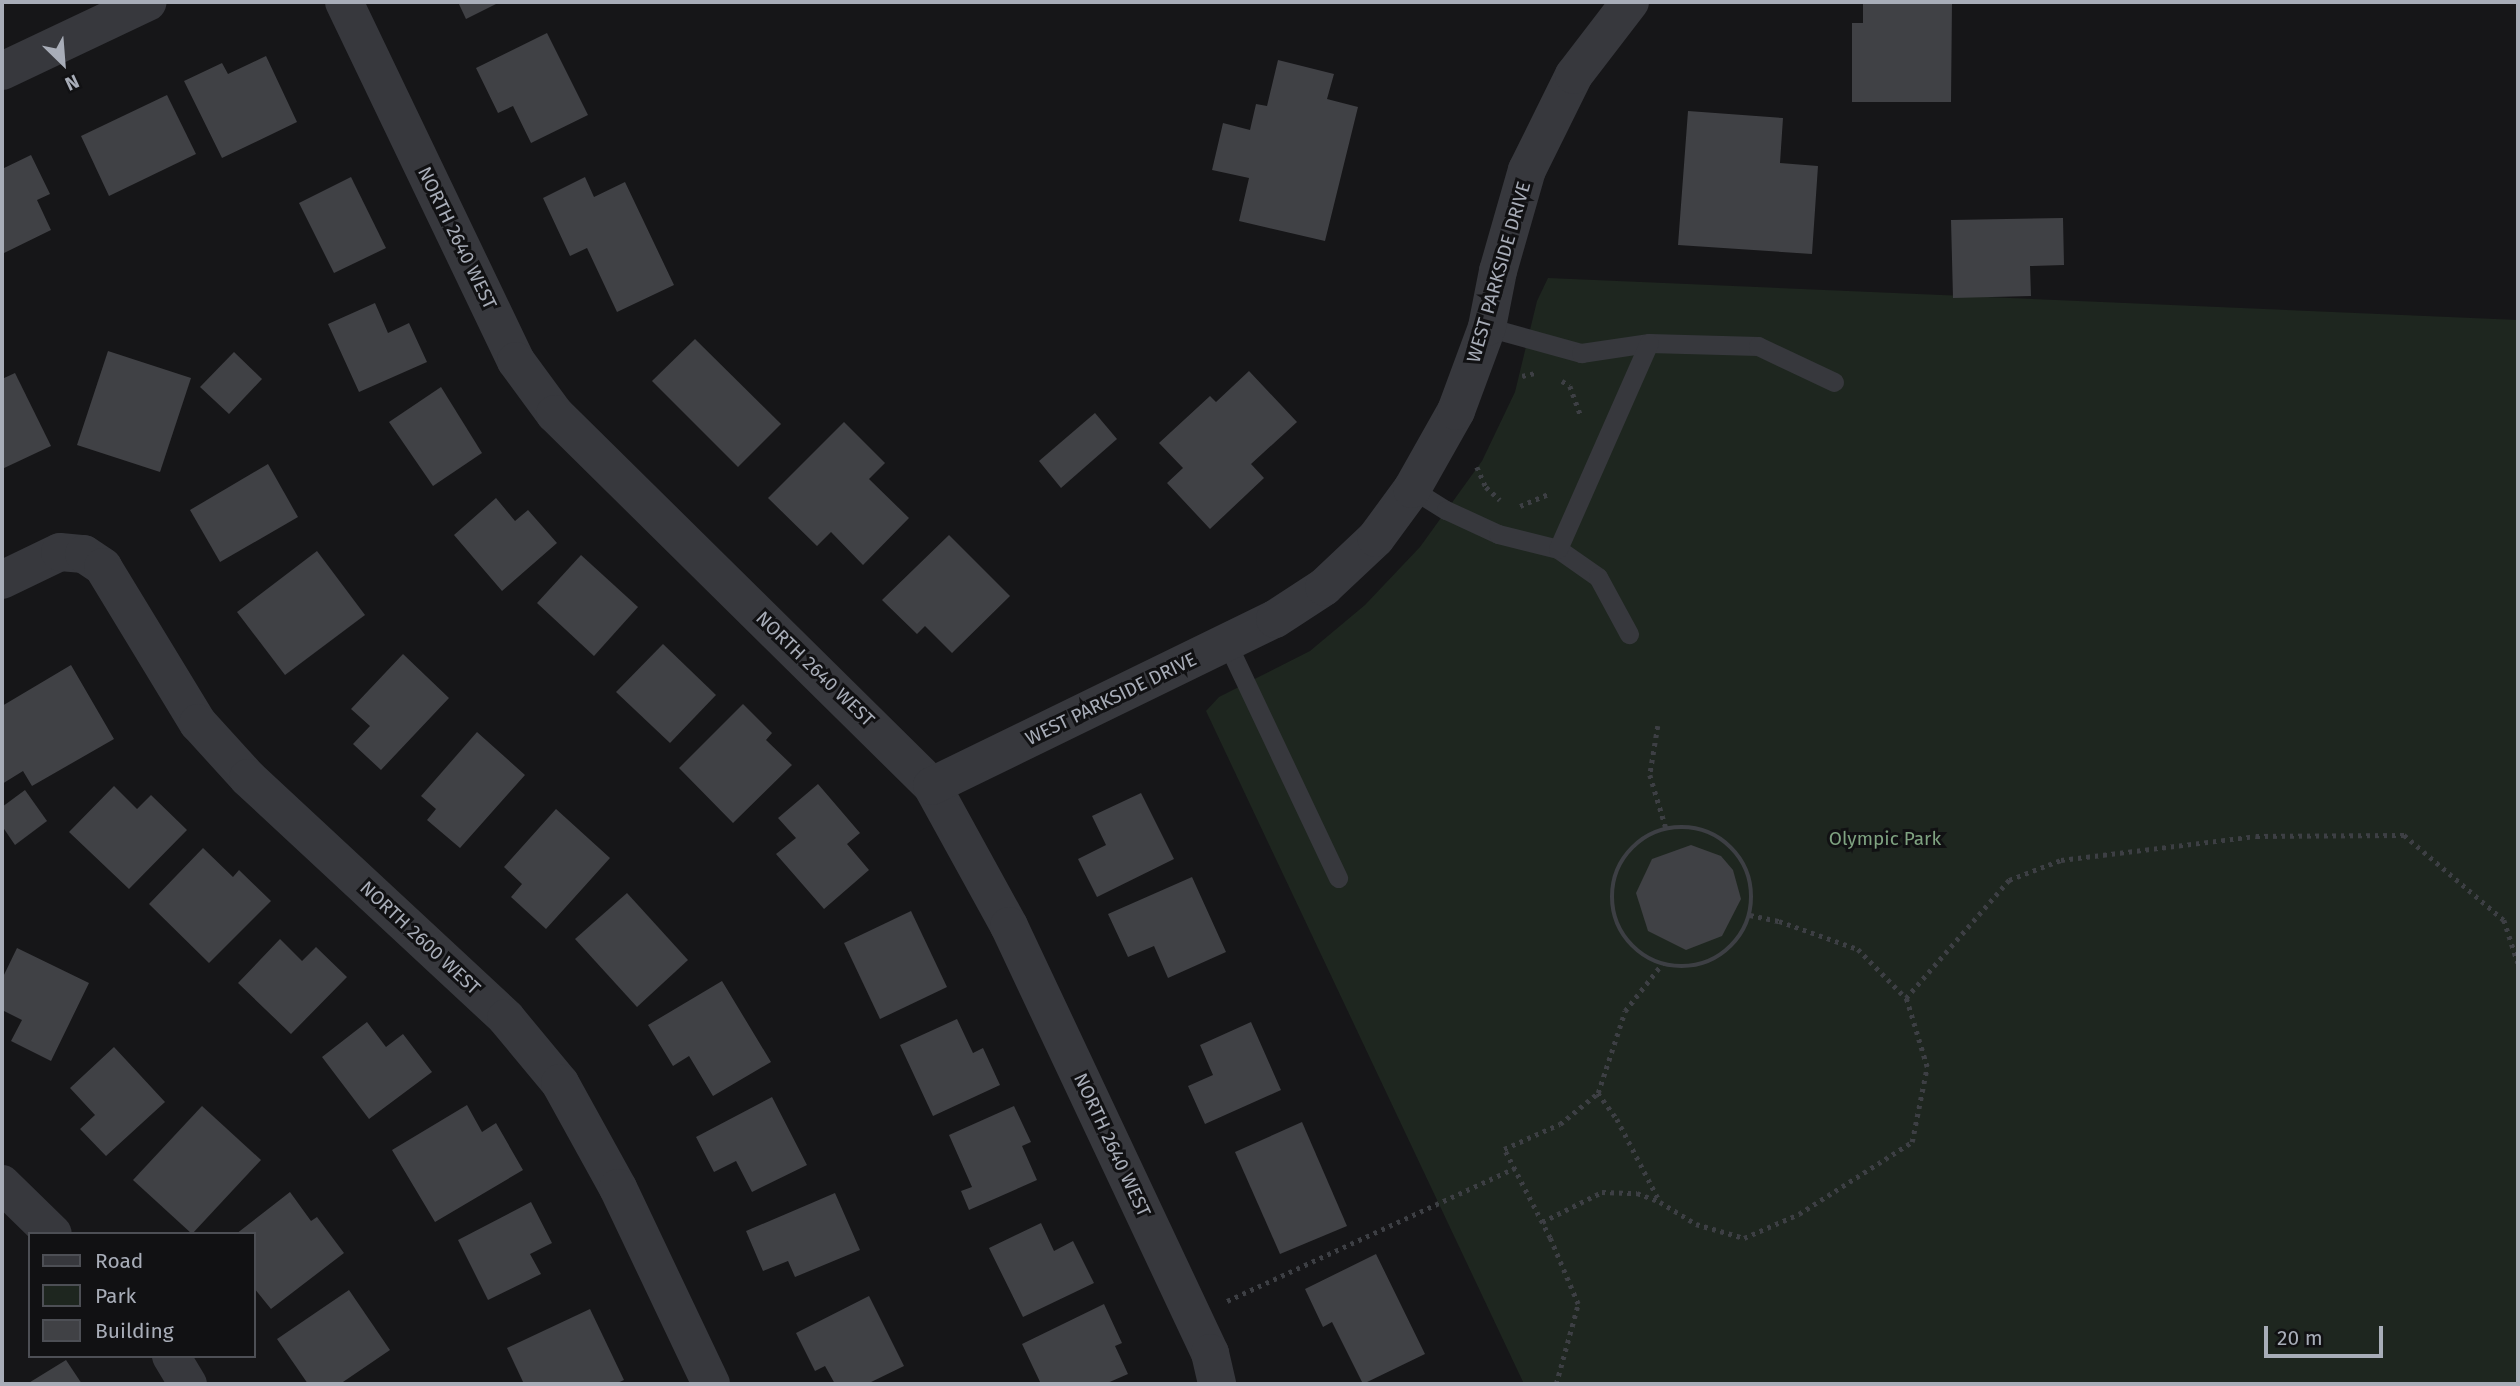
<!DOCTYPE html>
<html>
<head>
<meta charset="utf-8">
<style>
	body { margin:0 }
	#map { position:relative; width:2520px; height:1386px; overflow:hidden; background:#161618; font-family:"Fira Sans",sans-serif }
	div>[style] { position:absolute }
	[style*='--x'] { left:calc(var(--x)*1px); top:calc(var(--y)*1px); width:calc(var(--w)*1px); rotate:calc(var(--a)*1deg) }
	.green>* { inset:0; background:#1e261f }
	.building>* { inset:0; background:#404145 }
	.path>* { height:4.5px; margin-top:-2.25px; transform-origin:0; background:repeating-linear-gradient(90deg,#3d3f44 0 3.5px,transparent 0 8.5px) }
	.path>.ring { margin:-2.25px; padding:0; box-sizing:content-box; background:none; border:4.5px solid #3d3f44; border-radius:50% }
	.service>* { height:19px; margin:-9.5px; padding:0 9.5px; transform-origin:9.5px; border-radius:9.5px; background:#37383d }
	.minor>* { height:38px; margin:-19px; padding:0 19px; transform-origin:19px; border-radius:19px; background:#37383d }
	span { translate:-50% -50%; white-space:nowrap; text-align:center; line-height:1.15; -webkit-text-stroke:6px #111113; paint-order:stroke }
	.street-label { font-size:19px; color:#a8adb8 }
	.park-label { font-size:19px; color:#7fa381 }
	.frame { position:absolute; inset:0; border:4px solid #a8adb8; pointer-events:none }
	.legend { position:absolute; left:28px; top:1232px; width:228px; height:126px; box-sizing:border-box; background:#111113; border:2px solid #4d4f55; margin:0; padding:9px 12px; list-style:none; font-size:21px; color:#a8adb8 }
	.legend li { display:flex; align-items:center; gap:14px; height:35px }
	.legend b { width:35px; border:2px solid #4d4f55 }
	.north { position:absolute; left:28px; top:28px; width:70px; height:70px; -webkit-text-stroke:5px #111113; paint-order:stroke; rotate:155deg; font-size:19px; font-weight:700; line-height:28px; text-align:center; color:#a8adb8 }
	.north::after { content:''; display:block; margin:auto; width:24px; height:32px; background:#a8adb8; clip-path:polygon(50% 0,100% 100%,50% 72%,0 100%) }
	.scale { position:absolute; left:2264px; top:1326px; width:119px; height:32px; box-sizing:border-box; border:4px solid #a8adb8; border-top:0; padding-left:9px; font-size:21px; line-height:24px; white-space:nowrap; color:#a8adb8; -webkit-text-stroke:5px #111113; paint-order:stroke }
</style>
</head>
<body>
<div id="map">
	<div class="green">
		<i style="clip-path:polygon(1548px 278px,2518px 320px,2518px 1384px,1524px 1384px,1206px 711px,1219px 697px,1310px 651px,1365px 605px,1420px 547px,1482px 461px,1515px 392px,1537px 301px)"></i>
	</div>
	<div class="building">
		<i style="clip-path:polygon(458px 2px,500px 2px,466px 19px)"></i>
		<i style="clip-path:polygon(1863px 2px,1952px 2px,1951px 102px,1852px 102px,1852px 23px,1863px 23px)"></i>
		<i style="clip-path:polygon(547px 33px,588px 115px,531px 143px,513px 106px,498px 113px,476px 68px)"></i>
		<i style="clip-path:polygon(266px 56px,297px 122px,222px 158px,184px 81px,222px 63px,228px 74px)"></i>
		<i style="clip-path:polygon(1278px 60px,1334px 74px,1327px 99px,1358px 107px,1325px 241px,1239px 221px,1249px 178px,1212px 170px,1223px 123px,1250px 130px,1256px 104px,1267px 106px)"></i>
		<i style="clip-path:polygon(167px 95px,196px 154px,109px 196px,81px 136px)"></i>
		<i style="clip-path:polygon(1688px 111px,1783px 118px,1780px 163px,1818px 166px,1812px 254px,1678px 245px)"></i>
		<i style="clip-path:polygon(31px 155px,50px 194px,37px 200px,51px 230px,2px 254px,2px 169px)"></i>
		<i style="clip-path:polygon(351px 177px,386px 248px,334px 273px,299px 203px)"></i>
		<i style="clip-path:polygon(585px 177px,594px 197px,625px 182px,674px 285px,617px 312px,587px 248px,570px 256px,543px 198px)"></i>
		<i style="clip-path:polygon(2063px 218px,2064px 265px,2030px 266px,2031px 296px,1953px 298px,1951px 220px)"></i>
		<i style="clip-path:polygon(375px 303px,388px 333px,409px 323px,427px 362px,359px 392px,328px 324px)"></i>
		<i style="clip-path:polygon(695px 339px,781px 424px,738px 467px,652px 381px)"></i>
		<i style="clip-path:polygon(108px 351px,191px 378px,160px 472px,77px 445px)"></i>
		<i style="clip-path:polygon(234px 352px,262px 379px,229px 414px,200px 387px)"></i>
		<i style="clip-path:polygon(1249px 371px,1297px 422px,1251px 464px,1264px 478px,1210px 529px,1167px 483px,1183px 468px,1159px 443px,1210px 396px,1216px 402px)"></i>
		<i style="clip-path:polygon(15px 373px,51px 446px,2px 469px,2px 379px)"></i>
		<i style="clip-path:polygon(441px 387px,482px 453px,433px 486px,389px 422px)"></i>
		<i style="clip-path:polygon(1095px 413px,1117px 439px,1061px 488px,1039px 461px)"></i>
		<i style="clip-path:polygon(844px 422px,885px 463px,869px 479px,909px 518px,863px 565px,831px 532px,817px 546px,768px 498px)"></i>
		<i style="clip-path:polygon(268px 464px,298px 517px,220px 562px,190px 510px)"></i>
		<i style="clip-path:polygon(496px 498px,515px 521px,528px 510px,557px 543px,502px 591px,454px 535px)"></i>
		<i style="clip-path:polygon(949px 535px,1010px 596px,952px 653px,925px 626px,917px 634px,882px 600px)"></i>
		<i style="clip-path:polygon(317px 551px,365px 615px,285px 675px,237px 612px)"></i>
		<i style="clip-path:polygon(581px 555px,638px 607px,594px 656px,537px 603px)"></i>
		<i style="clip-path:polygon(663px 644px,716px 695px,670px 743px,616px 692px)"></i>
		<i style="clip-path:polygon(403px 654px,449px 698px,381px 770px,353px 744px,370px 726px,351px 709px)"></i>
		<i style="clip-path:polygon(71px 665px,114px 739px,32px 786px,23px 771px,2px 784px,2px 706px)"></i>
		<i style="clip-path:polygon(743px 704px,772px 733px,766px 740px,792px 765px,733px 823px,679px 768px)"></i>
		<i style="clip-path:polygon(477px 732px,525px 775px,460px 848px,427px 820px,436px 809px,421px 796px)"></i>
		<i style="clip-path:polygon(818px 784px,860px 833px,847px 844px,869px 870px,824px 909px,776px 854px,796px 838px,778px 818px)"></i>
		<i style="clip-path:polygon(114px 786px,137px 809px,151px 795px,187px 830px,129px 889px,69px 832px)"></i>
		<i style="clip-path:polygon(25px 790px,47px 821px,15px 845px,2px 826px,2px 807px)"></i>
		<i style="clip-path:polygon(1141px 793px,1174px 859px,1097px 897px,1078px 859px,1106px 845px,1092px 816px)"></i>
		<i style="clip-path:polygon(556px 809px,610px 858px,546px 929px,511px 897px,522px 884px,504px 867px)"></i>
		<i style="clip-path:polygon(1691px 845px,1721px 856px,1733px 870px,1741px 899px,1722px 936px,1686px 950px,1648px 931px,1636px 893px,1652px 859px)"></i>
		<i style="clip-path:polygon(203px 848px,233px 877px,239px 870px,271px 901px,209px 963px,149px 904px)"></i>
		<i style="clip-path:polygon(1192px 877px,1226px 952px,1168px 978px,1154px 946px,1128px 957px,1108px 914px)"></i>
		<i style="clip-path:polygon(627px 893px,688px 960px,637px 1007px,575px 939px)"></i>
		<i style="clip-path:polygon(911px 911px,947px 987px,880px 1019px,844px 943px)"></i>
		<i style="clip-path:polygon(280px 939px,302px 961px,316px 947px,347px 977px,291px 1034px,238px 983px)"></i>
		<i style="clip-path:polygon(17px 948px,89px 983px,51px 1061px,11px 1041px,22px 1020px,2px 1010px,2px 979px)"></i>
		<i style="clip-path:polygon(722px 981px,771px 1062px,713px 1096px,689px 1056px,673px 1066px,648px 1025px)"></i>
		<i style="clip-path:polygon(957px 1019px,973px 1053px,983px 1048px,1000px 1085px,933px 1116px,900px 1045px)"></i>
		<i style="clip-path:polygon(367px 1022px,386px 1047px,403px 1034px,432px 1072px,369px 1119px,322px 1057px)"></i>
		<i style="clip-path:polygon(1251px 1022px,1281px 1090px,1205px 1124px,1188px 1086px,1213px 1075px,1200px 1045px)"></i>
		<i style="clip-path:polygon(114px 1047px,165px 1102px,106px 1156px,80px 1129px,95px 1115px,70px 1088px)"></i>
		<i style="clip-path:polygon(772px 1097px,807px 1165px,752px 1192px,736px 1161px,714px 1172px,696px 1137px)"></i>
		<i style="clip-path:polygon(467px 1105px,482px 1132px,496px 1123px,523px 1170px,435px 1222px,392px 1150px)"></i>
		<i style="clip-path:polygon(202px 1106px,261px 1160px,192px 1234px,133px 1180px)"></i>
		<i style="clip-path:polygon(1014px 1106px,1031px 1142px,1022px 1146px,1037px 1180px,969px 1210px,961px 1191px,972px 1187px,949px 1135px)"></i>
		<i style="clip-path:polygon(1302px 1122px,1347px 1226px,1280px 1254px,1235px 1152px)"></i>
		<i style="clip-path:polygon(290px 1192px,311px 1221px,317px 1217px,344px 1253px,271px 1309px,254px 1288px,254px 1234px,236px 1234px)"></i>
		<i style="clip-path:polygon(835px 1193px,860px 1250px,795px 1277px,788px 1261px,763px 1271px,746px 1231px)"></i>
		<i style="clip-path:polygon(531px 1202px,552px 1243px,530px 1254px,541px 1274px,488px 1300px,458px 1240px)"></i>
		<i style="clip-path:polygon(1041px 1223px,1054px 1251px,1073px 1241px,1094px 1283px,1023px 1317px,989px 1248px)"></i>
		<i style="clip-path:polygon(1376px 1254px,1425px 1354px,1363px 1384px,1332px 1322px,1323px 1327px,1305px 1289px)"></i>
		<i style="clip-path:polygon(349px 1290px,390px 1350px,340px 1384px,308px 1384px,277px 1339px)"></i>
		<i style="clip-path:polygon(869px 1296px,904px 1366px,867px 1384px,835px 1384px,825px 1366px,815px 1371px,796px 1333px)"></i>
		<i style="clip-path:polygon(1104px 1304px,1122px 1343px,1115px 1346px,1128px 1374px,1105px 1384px,1041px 1384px,1022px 1344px)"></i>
		<i style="clip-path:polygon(590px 1309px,624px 1380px,615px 1384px,524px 1384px,507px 1348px)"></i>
		<i style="clip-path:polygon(66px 1360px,82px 1384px,27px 1384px)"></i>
	</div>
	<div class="path">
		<i style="--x:1522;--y:376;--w:13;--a:-13"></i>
		<i style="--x:1562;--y:381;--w:9;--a:32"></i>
		<i style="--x:1570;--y:386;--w:33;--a:70"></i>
		<i style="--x:1477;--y:467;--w:22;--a:66"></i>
		<i style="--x:1486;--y:487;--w:19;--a:43"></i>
		<i style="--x:1520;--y:506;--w:33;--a:-23"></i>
		<i style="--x:1658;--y:726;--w:50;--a:99.3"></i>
		<i style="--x:1650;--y:775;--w:55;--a:73.2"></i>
		<i class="ring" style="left:1612px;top:827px;width:135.5px;height:135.5px"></i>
		<i style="--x:1750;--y:915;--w:30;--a:12"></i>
		<i style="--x:1779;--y:921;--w:84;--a:19.5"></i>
		<i style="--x:1858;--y:949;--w:69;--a:45.6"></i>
		<i style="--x:1598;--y:1093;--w:86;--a:-71.8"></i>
		<i style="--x:1625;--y:1011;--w:60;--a:-51.8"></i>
		<i style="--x:1542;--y:1222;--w:67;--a:-26.6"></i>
		<i style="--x:1602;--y:1192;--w:35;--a:2"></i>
		<i style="--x:1637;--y:1193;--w:25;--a:21"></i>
		<i style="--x:1227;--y:1301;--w:317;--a:-24.8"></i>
		<i style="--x:1556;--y:1384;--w:83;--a:-74.6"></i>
		<i style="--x:1578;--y:1304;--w:72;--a:-113"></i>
		<i style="--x:1550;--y:1238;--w:100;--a:-117.3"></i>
		<i style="--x:1504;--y:1149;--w:61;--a:-24.1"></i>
		<i style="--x:1560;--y:1124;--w:49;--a:-39.2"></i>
		<i style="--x:1598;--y:1093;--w:32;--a:54"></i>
		<i style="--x:1617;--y:1119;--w:93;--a:62.6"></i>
		<i style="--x:1660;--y:1202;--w:42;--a:31.4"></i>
		<i style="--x:1696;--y:1224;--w:50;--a:16.3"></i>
		<i style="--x:1744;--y:1238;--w:60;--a:-23.6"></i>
		<i style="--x:1799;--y:1214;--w:134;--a:-32.5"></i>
		<i style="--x:1912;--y:1142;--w:76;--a:-78.7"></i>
		<i style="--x:1927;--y:1067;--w:72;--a:-106.9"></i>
		<i style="--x:1906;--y:998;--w:157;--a:-48.9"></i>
		<i style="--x:2009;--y:880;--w:56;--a:-21"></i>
		<i style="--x:2061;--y:860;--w:196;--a:-7"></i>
		<i style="--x:2256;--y:836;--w:148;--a:-0.4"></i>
		<i style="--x:2404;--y:835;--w:131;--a:40.4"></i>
		<i style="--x:2504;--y:920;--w:45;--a:72"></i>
	</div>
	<div class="service">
		<i style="--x:1487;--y:327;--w:98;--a:15.5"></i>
		<i style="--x:1581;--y:353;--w:69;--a:-8.4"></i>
		<i style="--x:1649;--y:343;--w:109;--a:1.6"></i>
		<i style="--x:1758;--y:346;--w:84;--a:25.3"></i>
		<i style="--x:1412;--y:489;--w:40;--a:32"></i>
		<i style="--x:1446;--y:510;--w:57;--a:24.8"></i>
		<i style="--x:1498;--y:534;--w:62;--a:14"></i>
		<i style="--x:1558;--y:549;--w:49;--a:35"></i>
		<i style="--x:1598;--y:577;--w:65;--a:61.5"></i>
		<i style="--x:1558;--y:549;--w:225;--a:-66.2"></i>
		<i style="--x:1227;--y:643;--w:260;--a:64.7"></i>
	</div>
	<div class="minor">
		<i style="--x:344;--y:2;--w:398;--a:64.4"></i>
		<i style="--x:516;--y:361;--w:66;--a:53.7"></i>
		<i style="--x:555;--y:414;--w:530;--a:44.62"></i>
		<i style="--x:932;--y:786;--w:160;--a:61.2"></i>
		<i style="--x:1009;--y:926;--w:472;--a:64.8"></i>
		<i style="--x:1210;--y:1353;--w:32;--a:77"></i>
		<i style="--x:2;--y:71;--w:161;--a:-25.3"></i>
		<i style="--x:2;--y:580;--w:64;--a:-25.8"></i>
		<i style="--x:60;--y:552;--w:24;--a:5"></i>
		<i style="--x:84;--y:554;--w:23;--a:34"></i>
		<i style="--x:103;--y:567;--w:183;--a:58.7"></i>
		<i style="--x:198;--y:723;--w:74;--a:47.7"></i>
		<i style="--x:248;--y:778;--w:352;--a:42.9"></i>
		<i style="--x:506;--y:1018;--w:85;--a:50.3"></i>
		<i style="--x:560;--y:1083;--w:120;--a:61.1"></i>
		<i style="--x:618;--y:1188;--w:217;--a:64.6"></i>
		<i style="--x:932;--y:786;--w:381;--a:-26"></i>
		<i style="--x:1275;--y:619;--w:59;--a:-33.1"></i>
		<i style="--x:1324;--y:587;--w:71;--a:-43.3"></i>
		<i style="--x:1376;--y:538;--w:61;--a:-53.7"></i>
		<i style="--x:1412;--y:489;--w:90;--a:-60.6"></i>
		<i style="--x:1456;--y:411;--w:90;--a:-69.7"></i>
		<i style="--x:1487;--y:327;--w:57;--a:-78.9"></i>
		<i style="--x:1498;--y:271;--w:105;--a:-74"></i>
		<i style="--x:1527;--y:170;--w:106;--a:-63.7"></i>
		<i style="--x:1574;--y:75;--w:92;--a:-52.5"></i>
		<i style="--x:2;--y:1184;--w:71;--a:44.4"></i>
		<i style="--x:171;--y:1356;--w:33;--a:59"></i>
	</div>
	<div class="street-label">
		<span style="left:457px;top:238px;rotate:64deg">NORTH 2640 WEST</span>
		<span style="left:1499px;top:272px;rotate:-74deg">WEST PARKSIDE DRIVE</span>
		<span style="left:815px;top:669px;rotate:44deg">NORTH 2640 WEST</span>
		<span style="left:1111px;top:699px;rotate:-26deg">WEST PARKSIDE DRIVE</span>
		<span style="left:420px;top:938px;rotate:43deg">NORTH 2600 WEST</span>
		<span style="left:1112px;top:1145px;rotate:65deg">NORTH 2640 WEST</span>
	</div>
	<div class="park-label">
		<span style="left:1885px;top:839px">Olympic Park</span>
	</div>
	<div class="frame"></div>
	<ul class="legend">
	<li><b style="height:9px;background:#37383d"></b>Road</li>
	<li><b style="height:19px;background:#1e261f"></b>Park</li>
	<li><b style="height:19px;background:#404145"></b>Building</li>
	</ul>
	<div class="north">N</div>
	<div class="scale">20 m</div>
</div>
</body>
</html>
